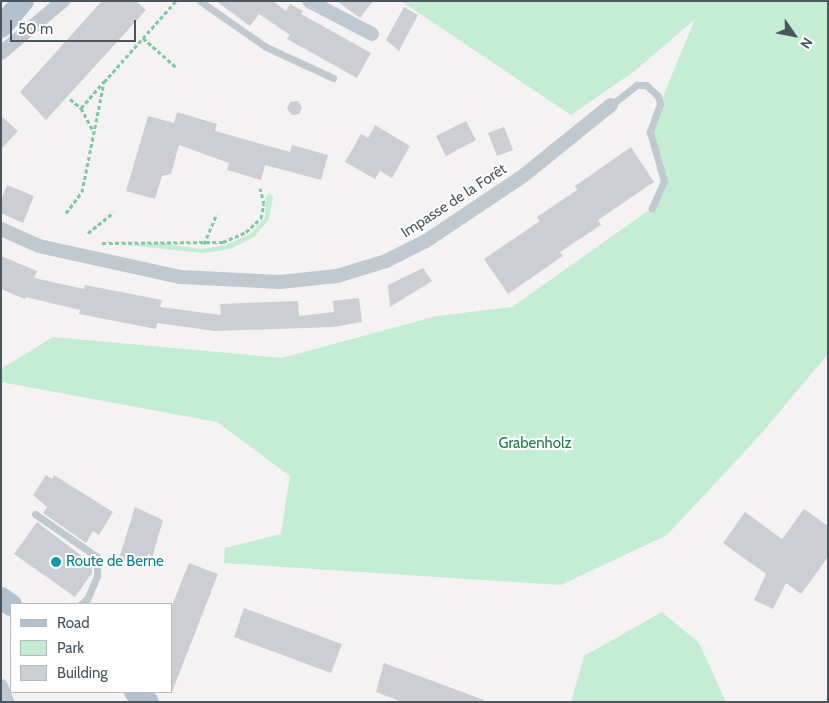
<!DOCTYPE html>
<html>
<head>
<meta charset="utf-8">
<style>
	body { margin:0 }
	#map { position:relative; width:829px; height:703px; overflow:hidden; background:#f4f2f2; font-family:Cabin,sans-serif }
	div>[style] { position:absolute }
	[style*='--x'] { left:calc(var(--x)*1px); top:calc(var(--y)*1px); width:calc(var(--w)*1px); rotate:calc(var(--a)*1deg) }
	.green>* { inset:0; background:#c4edd3 }
	.building>* { inset:0; background:#ccced3 }
	.path>* { height:3px; margin-top:-1.5px; transform-origin:0; background:repeating-linear-gradient(90deg,#7ec9a3 0 4px,transparent 0 6.5px) }
	.service>* { height:7px; margin:-3.5px; padding:0 3.5px; transform-origin:3.5px; border-radius:3.5px; background:#c0c9cf }
	.minor>* { height:14px; margin:-7px; padding:0 7px; transform-origin:7px; border-radius:7px; background:#c0c9cf }
	.primary>* { height:22px; margin:-11px; padding:0 11px; transform-origin:11px; border-radius:11px; background:#b3c1ce }
	.dots>* { width:14px; height:14px; translate:-50% -50%; box-sizing:border-box; border:2px solid #fff; border-radius:50% }
	span { translate:-50% -50%; white-space:nowrap; text-align:center; line-height:1.15; -webkit-text-stroke:4px #fff; paint-order:stroke }
	.street-label { font-size:15px; color:#4a555e }
	.park-label { font-size:15px; color:#1e7c4b }
	.culture-label { font-size:15px; color:#0d838f }
	.left { translate:0 -50%; text-align:left }
	.frame { position:absolute; inset:0; border:2px solid #4a555e; pointer-events:none }
	.legend { position:absolute; left:10px; top:603px; width:162px; height:90px; box-sizing:border-box; background:#fff; border:1px solid #b7bbbf; margin:0; padding:6px 9px; list-style:none; font-size:15px; color:#4a555e }
	.legend li { display:flex; align-items:center; gap:10px; height:25px }
	.legend b { width:25px; border:1px solid #b7bbbf }
	.north { position:absolute; left:769px; top:10px; width:50px; height:50px; -webkit-text-stroke:4px #fff; paint-order:stroke; rotate:123deg; font-size:14px; font-weight:700; line-height:20px; text-align:center; color:#4a555e }
	.north::after { content:''; display:block; margin:auto; width:18px; height:22px; background:#4a555e; clip-path:polygon(50% 0,100% 100%,50% 72%,0 100%) }
	.scale { position:absolute; left:10px; top:20px; width:126px; height:22px; box-sizing:border-box; border:2px solid #4a555e; border-top:0; padding-left:6px; font-size:15px; line-height:18px; white-space:nowrap; color:#4a555e; -webkit-text-stroke:4px #fff; paint-order:stroke }
</style>
</head>
<body>
<div id="map">
	<div class="green">
		<i style="clip-path:polygon(401px 1px,828px 1px,828px 354px,761px 434px,667px 535px,561px 585px,224px 563px,225px 548px,281px 534px,290px 476px,217px 422px,1px 382px,1px 369px,53px 337px,282px 358px,437px 316px,512px 307px,652px 208px,663px 181px,651px 141px,660px 104px,695px 19px,636px 70px,571px 115px)"></i>
		<i style="clip-path:polygon(270px 193px,273px 198px,269px 219px,254px 237px,230px 249px,203px 253px,126px 245px,159px 243px,201px 249px,226px 245px,250px 234px,265px 218px,266px 197px)"></i>
		<i style="clip-path:polygon(662px 612px,699px 643px,726px 702px,571px 702px,584px 656px)"></i>
	</div>
	<div class="building">
		<i style="clip-path:polygon(102px 1px,136px 1px,146px 10px,46px 120px,20px 92px)"></i>
		<i style="clip-path:polygon(216px 1px,273px 1px,286px 11px,290px 4px,303px 11px,301px 14px,371px 53px,357px 78px,287px 39px,290px 35px,259px 14px,250px 26px)"></i>
		<i style="clip-path:polygon(337px 1px,373px 1px,360px 18px)"></i>
		<i style="clip-path:polygon(404px 7px,418px 15px,399px 51px,386px 40px)"></i>
		<i style="clip-path:polygon(298px 101px,302px 107px,299px 114px,292px 115px,287px 109px,290px 102px)"></i>
		<i style="clip-path:polygon(177px 112px,217px 124px,215px 131px,290px 152px,292px 145px,328px 155px,321px 180px,265px 165px,261px 180px,227px 170px,229px 163px,179px 145px,171px 174px,162px 176px,155px 199px,126px 191px,148px 116px,174px 123px)"></i>
		<i style="clip-path:polygon(1px 116px,18px 131px,1px 149px)"></i>
		<i style="clip-path:polygon(466px 121px,476px 140px,446px 156px,436px 136px)"></i>
		<i style="clip-path:polygon(375px 125px,410px 146px,392px 178px,380px 171px,375px 179px,345px 162px,361px 134px,368px 138px)"></i>
		<i style="clip-path:polygon(504px 127px,513px 150px,497px 156px,488px 133px)"></i>
		<i style="clip-path:polygon(631px 147px,654px 182px,598px 220px,601px 225px,560px 252px,563px 256px,508px 294px,484px 259px,540px 221px,537px 217px,577px 190px,575px 186px)"></i>
		<i style="clip-path:polygon(7px 185px,34px 196px,23px 223px,1px 213px,1px 200px)"></i>
		<i style="clip-path:polygon(1px 256px,37px 271px,34px 278px,84px 289px,85px 285px,162px 300px,160px 307px,221px 315px,220px 304px,298px 301px,299px 316px,334px 312px,333px 301px,359px 298px,362px 322px,333px 327px,215px 331px,157px 323px,156px 329px,79px 314px,80px 310px,26px 297px,25px 299px,1px 289px)"></i>
		<i style="clip-path:polygon(423px 268px,432px 281px,390px 307px,388px 285px)"></i>
		<i style="clip-path:polygon(46px 475px,52px 479px,54px 475px,113px 512px,99px 535px,93px 531px,86px 543px,43px 513px,47px 507px,33px 495px)"></i>
		<i style="clip-path:polygon(135px 507px,163px 520px,149px 568px,119px 559px)"></i>
		<i style="clip-path:polygon(804px 509px,828px 526px,828px 557px,801px 594px,786px 583px,773px 609px,754px 600px,766px 574px,723px 543px,745px 512px,782px 539px)"></i>
		<i style="clip-path:polygon(37px 522px,87px 560px,84px 564px,92px 569px,92px 573px,75px 597px,14px 554px)"></i>
		<i style="clip-path:polygon(189px 563px,218px 574px,172px 692px,171px 608px)"></i>
		<i style="clip-path:polygon(244px 608px,342px 644px,331px 673px,234px 637px)"></i>
		<i style="clip-path:polygon(384px 663px,484px 700px,484px 702px,402px 702px,376px 692px)"></i>
	</div>
	<div class="path">
		<i style="--x:143;--y:38;--w:44;--a:41.3"></i>
		<i style="--x:70;--y:99;--w:14;--a:39"></i>
		<i style="--x:81;--y:108;--w:35;--a:-49"></i>
		<i style="--x:81;--y:108;--w:27;--a:62"></i>
		<i style="--x:66;--y:213;--w:26;--a:-53"></i>
		<i style="--x:82;--y:192;--w:112;--a:-78.7"></i>
		<i style="--x:104;--y:82;--w:108;--a:-48.4"></i>
		<i style="--x:88;--y:233;--w:33;--a:-39"></i>
		<i style="--x:102;--y:243;--w:121;--a:-0.5"></i>
		<i style="--x:223;--y:242;--w:25;--a:-23"></i>
		<i style="--x:246;--y:232;--w:21;--a:-43"></i>
		<i style="--x:261;--y:218;--w:14;--a:-78"></i>
		<i style="--x:264;--y:204;--w:16;--a:-104"></i>
		<i style="--x:204;--y:244;--w:33;--a:-67"></i>
	</div>
	<div class="service">
		<i style="--x:200;--y:1;--w:80;--a:34.9"></i>
		<i style="--x:266;--y:47;--w:74;--a:24.8"></i>
		<i style="--x:611;--y:105;--w:33;--a:-38"></i>
		<i style="--x:637;--y:85;--w:9;--a:0"></i>
		<i style="--x:646;--y:85;--w:16;--a:43"></i>
		<i style="--x:658;--y:96;--w:8;--a:76"></i>
		<i style="--x:660;--y:104;--w:30;--a:110"></i>
		<i style="--x:650;--y:132;--w:51;--a:74.1"></i>
		<i style="--x:664;--y:181;--w:30;--a:114"></i>
		<i style="--x:35;--y:514;--w:75;--a:34.7"></i>
		<i style="--x:97;--y:557;--w:19;--a:90"></i>
		<i style="--x:97;--y:576;--w:25;--a:113"></i>
		<i style="--x:87;--y:599;--w:8;--a:140"></i>
	</div>
	<div class="minor">
		<i style="--x:309;--y:1;--w:71;--a:27.6"></i>
		<i style="--x:1;--y:53;--w:81;--a:-40"></i>
		<i style="--x:1;--y:229;--w:42;--a:24.1"></i>
		<i style="--x:39;--y:246;--w:144;--a:12.4"></i>
		<i style="--x:180;--y:277;--w:100;--a:2.9"></i>
		<i style="--x:280;--y:282;--w:57;--a:-6"></i>
		<i style="--x:337;--y:276;--w:51;--a:-17"></i>
		<i style="--x:386;--y:261;--w:45;--a:-26.6"></i>
		<i style="--x:426;--y:241;--w:117;--a:-33.8"></i>
		<i style="--x:523;--y:176;--w:113;--a:-38.9"></i>
		<i style="--x:1;--y:686;--w:17;--a:69"></i>
	</div>
	<div class="primary">
		<i style="--x:1;--y:27;--w:34;--a:-50"></i>
		<i style="--x:1;--y:598;--w:12;--a:35"></i>
		<i style="--x:135;--y:692;--w:16;--a:38"></i>
	</div>
	<div class="dots">
		<i style="left:56px;top:562px;background:#0f9aa8"></i>
	</div>
	<div class="street-label">
		<span style="left:454px;top:201px;rotate:-33deg">Impasse de la Forêt</span>
	</div>
	<div class="park-label">
		<span style="left:535px;top:444px">Grabenholz</span>
	</div>
	<div class="culture-label">
		<span class="left" style="left:66px;top:562px">Route de Berne</span>
	</div>
	<div class="frame"></div>
	<ul class="legend">
	<li><b style="height:6px;background:#b3c1ce"></b>Road</li>
	<li><b style="height:14px;background:#c4edd3"></b>Park</li>
	<li><b style="height:14px;background:#ccced3"></b>Building</li>
	</ul>
	<div class="north">N</div>
	<div class="scale">50 m</div>
</div>
</body>
</html>
